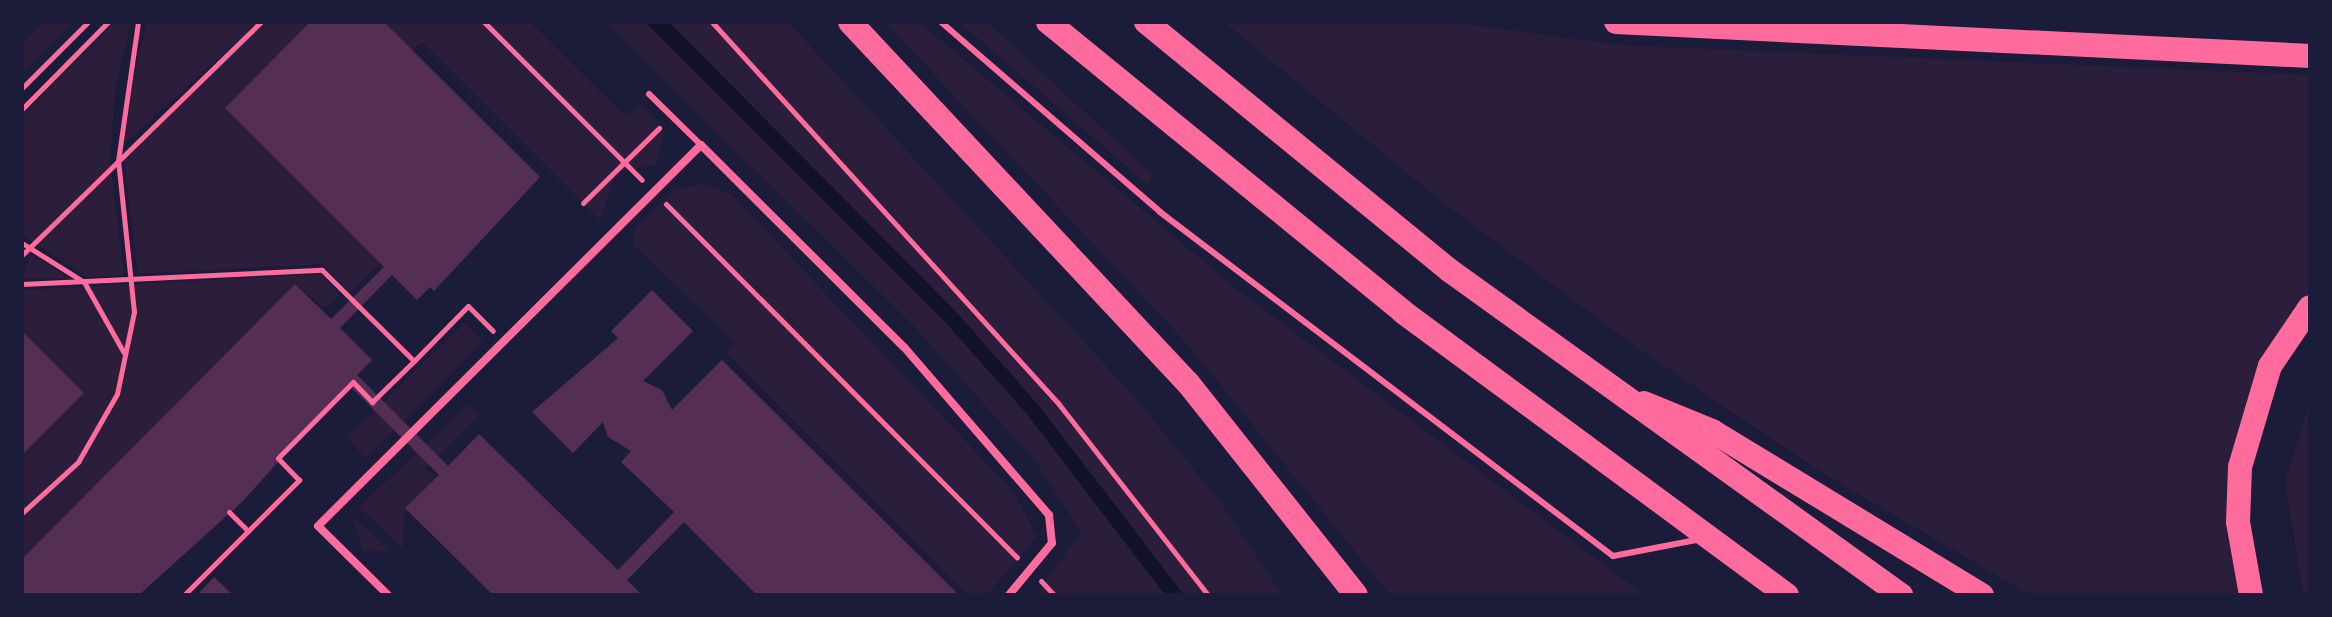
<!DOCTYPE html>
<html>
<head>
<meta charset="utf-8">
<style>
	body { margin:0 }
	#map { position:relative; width:2332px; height:617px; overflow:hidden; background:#1b1b3a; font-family:Figtree,sans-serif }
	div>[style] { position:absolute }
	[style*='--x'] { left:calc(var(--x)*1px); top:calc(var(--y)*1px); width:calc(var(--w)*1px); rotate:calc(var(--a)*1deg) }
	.green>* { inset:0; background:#2a1e3b }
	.water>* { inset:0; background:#12122b }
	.building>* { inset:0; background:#542f53 }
	.path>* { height:5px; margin:-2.5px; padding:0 2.5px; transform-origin:2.5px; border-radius:2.5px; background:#ff6b9d }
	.service>* { height:6px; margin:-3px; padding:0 3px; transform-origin:3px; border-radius:3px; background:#ff6b9d }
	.minor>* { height:8px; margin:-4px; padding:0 4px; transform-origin:4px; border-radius:4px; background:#ff6b9d }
	.motorway>* { height:24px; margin:-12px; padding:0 12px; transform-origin:12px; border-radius:12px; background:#ff6b9d }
	span { translate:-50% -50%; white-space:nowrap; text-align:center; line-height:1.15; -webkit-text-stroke:8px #1b1b3a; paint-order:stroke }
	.frame { position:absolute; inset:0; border:24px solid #1b1b3a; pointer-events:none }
</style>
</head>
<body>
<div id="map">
	<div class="green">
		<i style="clip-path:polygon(44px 22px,74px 22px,22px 74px,22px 44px)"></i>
		<i style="clip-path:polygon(116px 22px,131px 22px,116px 84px,110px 159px,124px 275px,87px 277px,22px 235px,22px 116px)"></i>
		<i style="clip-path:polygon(147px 22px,259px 22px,125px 143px,132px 85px)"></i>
		<i style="clip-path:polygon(263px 22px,310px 22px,225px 108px,380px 263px,350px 292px,322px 264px,138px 274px,124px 161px)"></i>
		<i style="clip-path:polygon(384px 22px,530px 22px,626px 117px,640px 104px,655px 121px,663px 136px,656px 165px,616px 172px,600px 220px,422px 42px,412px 51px)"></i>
		<i style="clip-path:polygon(605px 22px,788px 22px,1133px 395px,1218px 499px,1282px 595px,1037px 595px,1081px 532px,1036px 462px,916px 328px)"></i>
		<i style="clip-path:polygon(885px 22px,919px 22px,1235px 288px,1644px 595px,1390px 595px,1190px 347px)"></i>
		<i style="clip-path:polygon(959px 22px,987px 22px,1154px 176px,1147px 184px)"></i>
		<i style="clip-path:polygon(1224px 22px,1449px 22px,1620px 45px,2310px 75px,2310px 290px,2256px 372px,2243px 595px,2030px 595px,1819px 471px,1628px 341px,1440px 200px)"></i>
		<i style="clip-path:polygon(703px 184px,731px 194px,1012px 490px,1037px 536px,987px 595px,968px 595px,727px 353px,734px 342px,633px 244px,635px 228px,674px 190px)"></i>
		<i style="clip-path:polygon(30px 255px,50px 265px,66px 278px,22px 279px)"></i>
		<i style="clip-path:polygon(321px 274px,340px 296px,325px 308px,295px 284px,22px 559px,22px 455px,84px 393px,22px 331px,22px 290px)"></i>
		<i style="clip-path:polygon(465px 323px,483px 342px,366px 459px,346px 437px)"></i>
		<i style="clip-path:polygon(2310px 400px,2310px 595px,2303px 595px,2285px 482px)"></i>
		<i style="clip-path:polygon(468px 405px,479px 415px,426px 469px,435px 478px,405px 508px,403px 550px,359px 507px)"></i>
		<i style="clip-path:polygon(352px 515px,390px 551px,363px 551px)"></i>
	</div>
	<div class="water">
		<i style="clip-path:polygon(645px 22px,669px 22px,960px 316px,1040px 407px,1184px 595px,1165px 595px,1026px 413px,946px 323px)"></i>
	</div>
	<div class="building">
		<i style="clip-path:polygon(310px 22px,384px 22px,540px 177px,434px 291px,430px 287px,417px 300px,392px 275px,340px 328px,372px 360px,357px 375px,448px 466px,479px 434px,618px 570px,674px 512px,621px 462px,631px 451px,608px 437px,603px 422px,573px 453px,532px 412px,618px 338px,611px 331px,652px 290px,693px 331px,643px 381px,662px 390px,672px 410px,722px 360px,959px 595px,757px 595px,684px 522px,627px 580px,642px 595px,493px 595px,405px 508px,439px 475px,348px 384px,242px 502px,139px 595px,22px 595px,22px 559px,295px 284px,331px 319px,384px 267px,225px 108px)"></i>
		<i style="clip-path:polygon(22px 331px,84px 393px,22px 455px)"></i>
		<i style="clip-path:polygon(214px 577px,233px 595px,197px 595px)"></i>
	</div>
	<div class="path">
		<i style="--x:484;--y:22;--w:223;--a:45"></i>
		<i style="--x:712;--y:22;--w:515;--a:47.76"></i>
		<i style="--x:1058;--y:403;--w:244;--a:52"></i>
		<i style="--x:22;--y:88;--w:93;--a:-45"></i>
		<i style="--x:22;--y:109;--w:122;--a:-45.3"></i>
		<i style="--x:583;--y:203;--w:107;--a:-44.6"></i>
		<i style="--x:666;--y:204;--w:498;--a:45.2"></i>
		<i style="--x:22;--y:243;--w:73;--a:32.2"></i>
		<i style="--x:84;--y:282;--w:81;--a:60.6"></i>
		<i style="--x:22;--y:255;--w:334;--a:-44.3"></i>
		<i style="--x:22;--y:284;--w:300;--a:-2.7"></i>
		<i style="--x:322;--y:270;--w:129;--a:44.7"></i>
		<i style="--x:414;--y:361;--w:77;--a:-45.5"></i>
		<i style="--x:468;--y:306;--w:35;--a:45"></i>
		<i style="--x:229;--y:512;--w:27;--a:45"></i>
		<i style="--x:22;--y:513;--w:76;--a:-42.3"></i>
		<i style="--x:78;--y:462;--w:78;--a:-60.2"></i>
		<i style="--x:117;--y:394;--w:84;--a:-78.3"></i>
		<i style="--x:134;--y:312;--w:152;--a:-96"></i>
		<i style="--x:118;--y:161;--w:140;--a:-81.8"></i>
		<i style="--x:1041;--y:581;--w:19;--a:47"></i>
		<i style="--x:184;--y:595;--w:163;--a:-45"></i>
		<i style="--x:299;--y:480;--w:30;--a:-134"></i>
		<i style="--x:278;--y:458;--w:107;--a:-45.4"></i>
		<i style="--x:353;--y:382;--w:28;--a:46"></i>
		<i style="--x:372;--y:402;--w:59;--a:-44.3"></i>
	</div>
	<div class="service">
		<i style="--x:941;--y:22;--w:290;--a:40.9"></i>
		<i style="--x:1160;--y:212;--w:569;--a:37.21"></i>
		<i style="--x:1613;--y:556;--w:90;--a:-10.9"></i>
		<i style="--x:649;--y:94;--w:73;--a:44.4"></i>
	</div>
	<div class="minor">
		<i style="--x:388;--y:595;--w:98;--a:-135.4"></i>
		<i style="--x:318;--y:526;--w:540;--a:-44.85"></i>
		<i style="--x:701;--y:145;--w:286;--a:44.9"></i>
		<i style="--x:904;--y:347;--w:222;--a:49.2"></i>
		<i style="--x:1049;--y:515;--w:28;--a:84"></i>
		<i style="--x:1052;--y:543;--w:67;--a:129.6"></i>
	</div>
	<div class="motorway">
		<i style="--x:850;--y:22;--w:495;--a:46.9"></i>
		<i style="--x:1188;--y:383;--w:270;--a:51.6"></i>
		<i style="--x:1048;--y:22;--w:458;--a:39.2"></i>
		<i style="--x:1403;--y:312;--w:477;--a:36.4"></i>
		<i style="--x:1146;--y:22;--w:392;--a:39.3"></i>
		<i style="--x:1449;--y:270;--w:557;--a:35.72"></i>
		<i style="--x:1616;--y:22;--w:695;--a:2.8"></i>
		<i style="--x:1644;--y:403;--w:74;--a:22.4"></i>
		<i style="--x:1712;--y:431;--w:316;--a:31.3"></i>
		<i style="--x:2251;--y:595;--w:74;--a:-100.1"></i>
		<i style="--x:2238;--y:522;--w:55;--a:-87.9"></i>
		<i style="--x:2240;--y:467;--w:105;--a:-73.5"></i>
		<i style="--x:2270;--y:366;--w:71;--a:-55.9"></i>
	</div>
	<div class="frame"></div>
</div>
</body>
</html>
